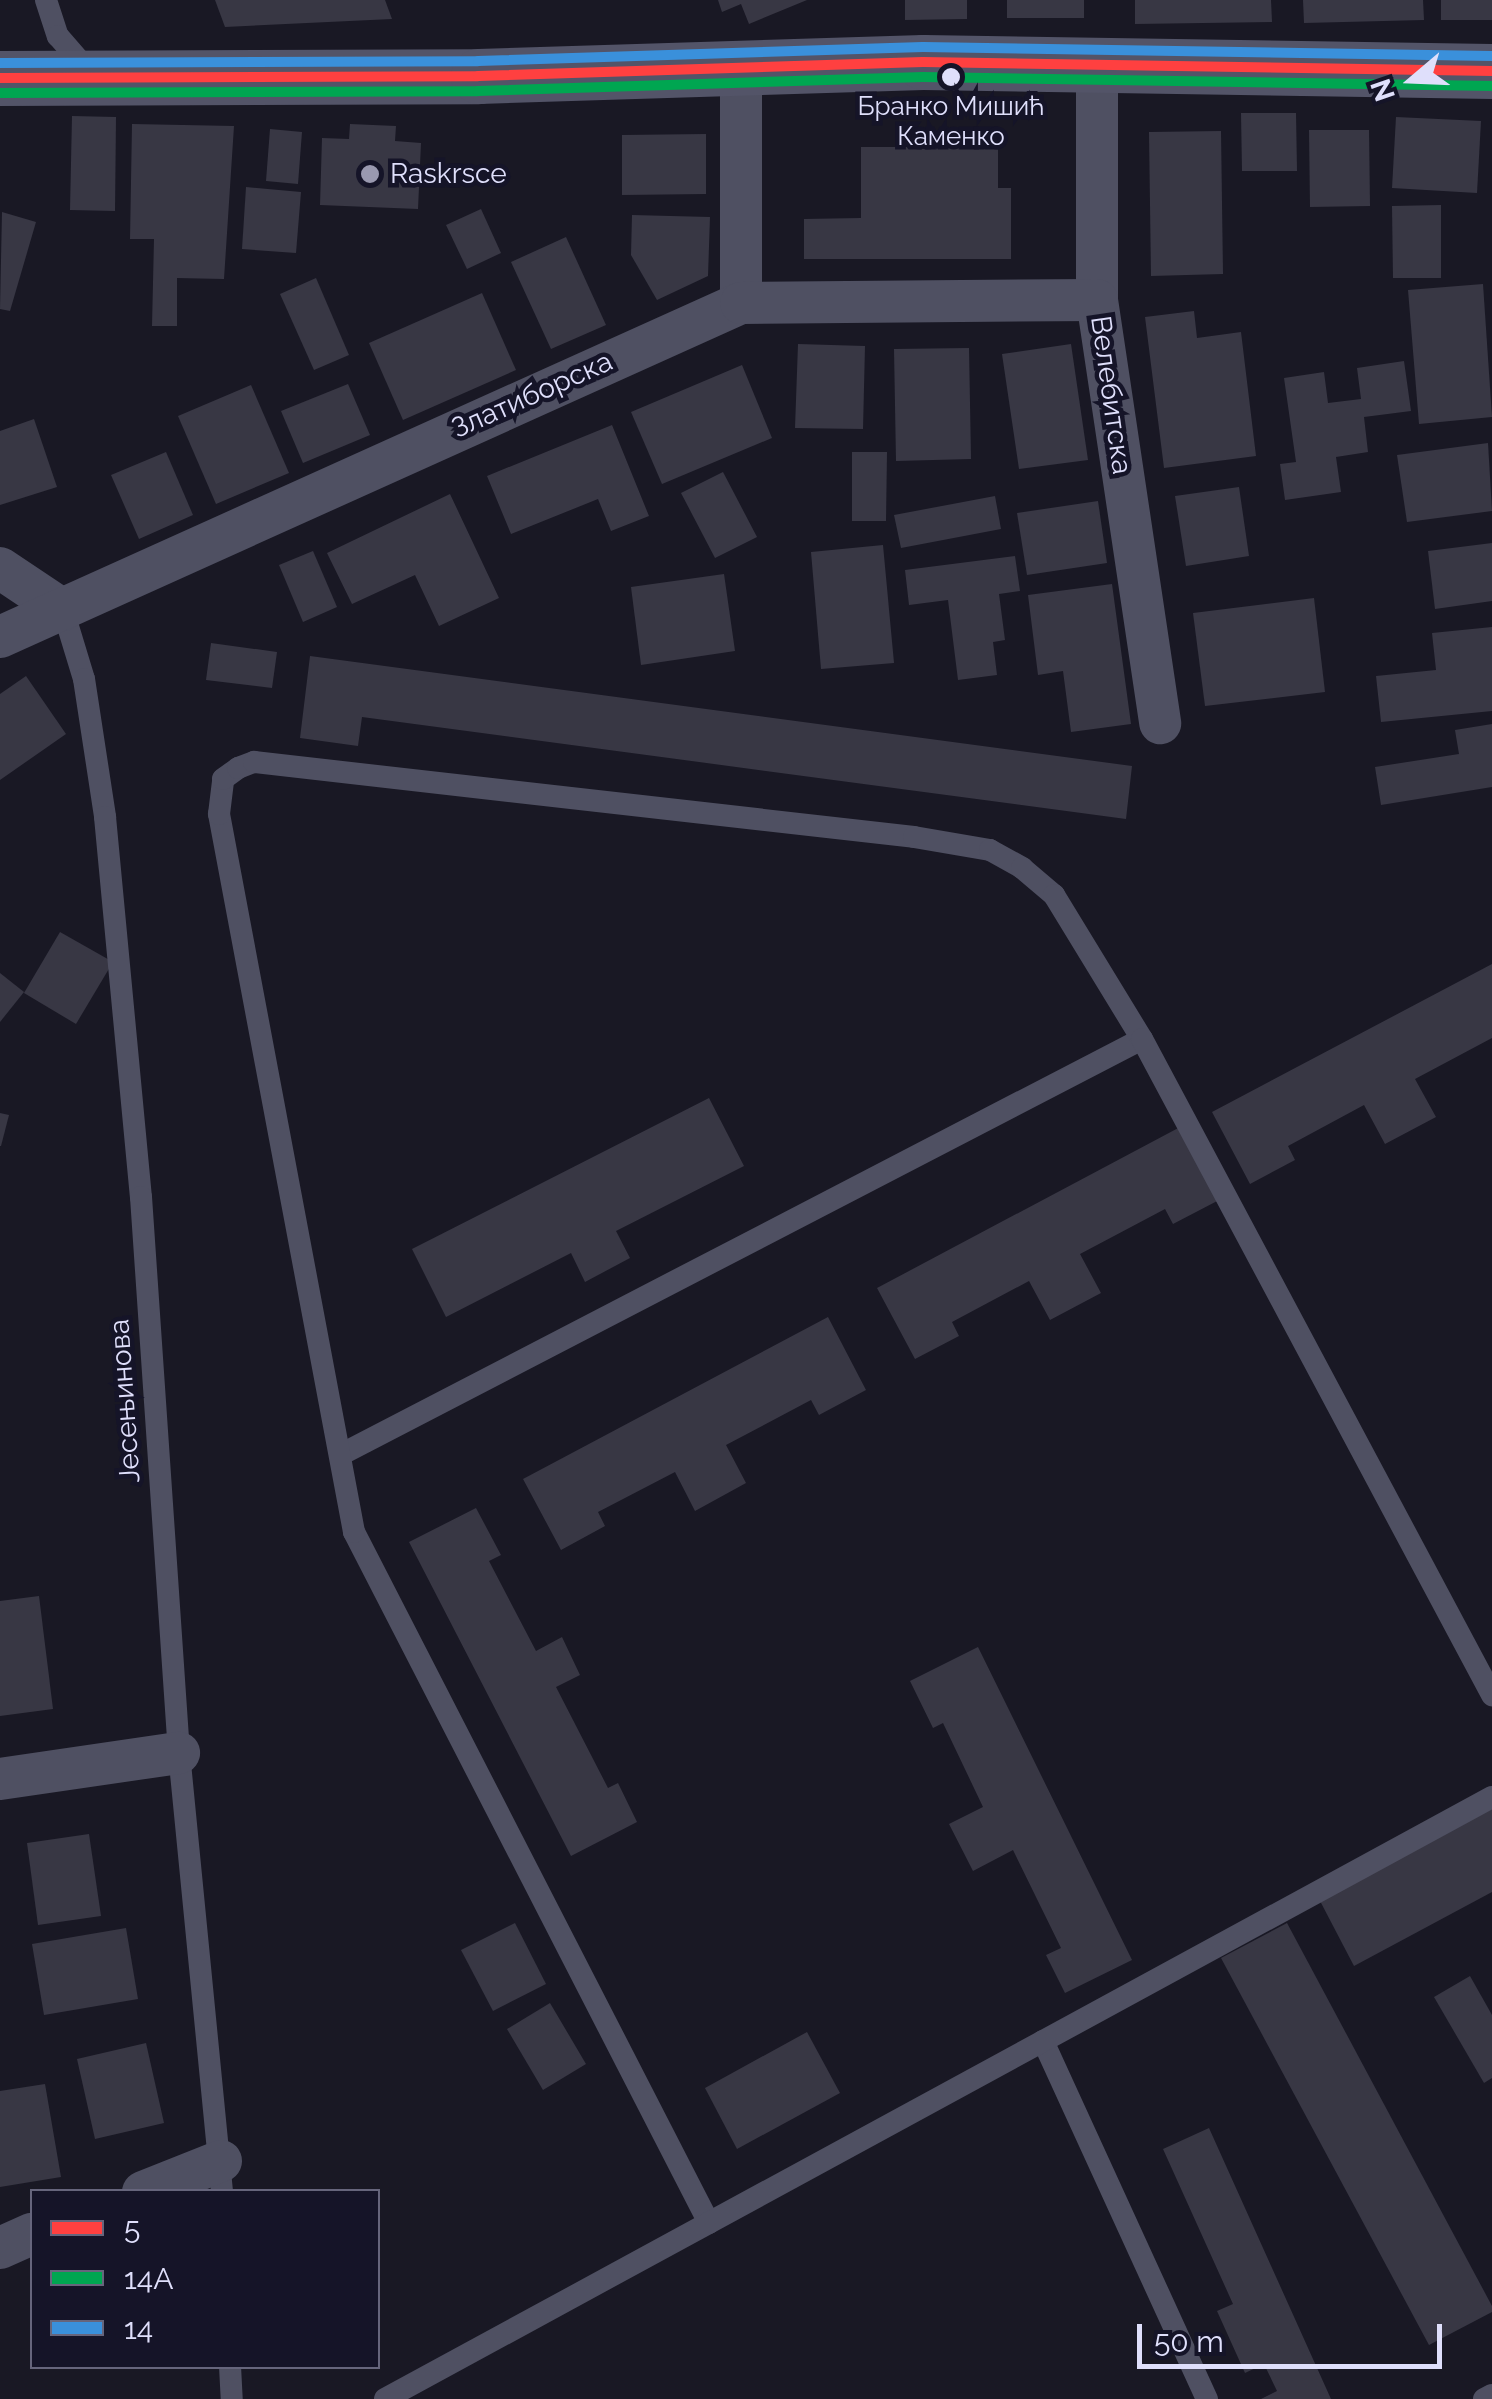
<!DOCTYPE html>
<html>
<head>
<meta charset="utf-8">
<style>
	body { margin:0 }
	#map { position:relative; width:1492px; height:2399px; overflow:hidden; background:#191824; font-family:Raleway,sans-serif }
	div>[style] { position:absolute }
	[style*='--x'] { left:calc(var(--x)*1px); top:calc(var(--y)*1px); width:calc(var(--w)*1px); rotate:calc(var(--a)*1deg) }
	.building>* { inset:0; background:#383744 }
	.lane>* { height:22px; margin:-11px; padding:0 11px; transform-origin:11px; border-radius:11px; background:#4f5062 }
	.street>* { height:42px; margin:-21px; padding:0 21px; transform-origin:21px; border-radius:21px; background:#4f5062 }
	.secondary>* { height:55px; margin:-27.5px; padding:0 27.5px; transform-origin:27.5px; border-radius:27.5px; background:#535468 }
	.bus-1>* { height:10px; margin:-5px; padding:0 5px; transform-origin:5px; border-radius:5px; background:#ff4040 }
	.bus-2>* { height:10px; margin:-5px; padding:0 5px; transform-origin:5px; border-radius:5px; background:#00a651 }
	.bus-3>* { height:10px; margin:-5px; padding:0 5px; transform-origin:5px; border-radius:5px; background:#3a90db }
	.dots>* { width:28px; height:28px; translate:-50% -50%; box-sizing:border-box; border:5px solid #151428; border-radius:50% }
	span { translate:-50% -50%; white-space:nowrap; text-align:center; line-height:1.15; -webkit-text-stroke:9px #151428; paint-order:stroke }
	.bus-label { font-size:26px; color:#dfdffb }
	.poi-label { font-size:28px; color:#dfdffb }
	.left { translate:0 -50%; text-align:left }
	.street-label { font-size:28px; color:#dfdffb }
	.legend { position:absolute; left:30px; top:2189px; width:350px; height:180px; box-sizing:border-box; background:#151428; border:2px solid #66657c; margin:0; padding:12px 18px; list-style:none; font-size:30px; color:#dfdffb }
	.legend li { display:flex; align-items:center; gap:20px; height:50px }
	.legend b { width:50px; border:2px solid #66657c }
	.north { position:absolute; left:1362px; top:30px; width:100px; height:100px; -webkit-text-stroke:8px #151428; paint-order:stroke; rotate:251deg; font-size:28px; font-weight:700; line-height:40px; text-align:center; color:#dfdffb }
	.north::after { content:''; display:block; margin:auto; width:35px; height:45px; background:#dfdffb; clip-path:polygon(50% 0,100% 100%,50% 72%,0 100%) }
	.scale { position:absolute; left:1137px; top:2324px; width:305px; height:45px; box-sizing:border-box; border:5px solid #dfdffb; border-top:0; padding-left:12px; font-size:30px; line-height:35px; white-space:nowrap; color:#dfdffb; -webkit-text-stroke:8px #151428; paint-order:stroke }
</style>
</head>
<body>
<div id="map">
	<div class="building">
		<i style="clip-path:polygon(215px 0,385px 0,392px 19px,225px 27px)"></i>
		<i style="clip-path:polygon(718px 0,807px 0,749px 24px,741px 4px,722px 12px)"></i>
		<i style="clip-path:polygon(905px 0,967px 0,967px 19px,905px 20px)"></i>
		<i style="clip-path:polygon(1007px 0,1084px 0,1084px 18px,1007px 18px)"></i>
		<i style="clip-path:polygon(1135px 0,1271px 0,1272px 22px,1135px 24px)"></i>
		<i style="clip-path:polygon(1303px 0,1423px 0,1424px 20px,1304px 23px)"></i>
		<i style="clip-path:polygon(1441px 0,1492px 0,1492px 20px,1441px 20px)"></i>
		<i style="clip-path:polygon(1241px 113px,1296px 113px,1297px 171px,1242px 171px)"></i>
		<i style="clip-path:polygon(72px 116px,116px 117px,115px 211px,70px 210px)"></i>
		<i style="clip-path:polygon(1396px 117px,1481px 121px,1477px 193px,1392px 188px)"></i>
		<i style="clip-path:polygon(132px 124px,234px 126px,224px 279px,177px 278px,177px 326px,152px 326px,154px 239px,130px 239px)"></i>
		<i style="clip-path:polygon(350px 124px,396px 126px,395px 141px,421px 143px,418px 209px,320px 205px,322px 138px,349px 139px)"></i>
		<i style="clip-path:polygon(270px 129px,302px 132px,298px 184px,266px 181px)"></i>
		<i style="clip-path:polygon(1309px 130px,1369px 130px,1370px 206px,1310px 207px)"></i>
		<i style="clip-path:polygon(1221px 131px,1223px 274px,1151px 276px,1149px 132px)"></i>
		<i style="clip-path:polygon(706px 134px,706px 194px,622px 195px,622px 135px)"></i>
		<i style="clip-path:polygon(861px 147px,998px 147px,998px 188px,1011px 188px,1011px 259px,804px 259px,804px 219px,861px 218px)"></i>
		<i style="clip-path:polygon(246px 187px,301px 192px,296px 253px,242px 249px)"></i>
		<i style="clip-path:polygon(1441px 205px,1441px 278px,1393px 278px,1392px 206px)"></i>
		<i style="clip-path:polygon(481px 209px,501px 253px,467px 269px,446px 225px)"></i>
		<i style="clip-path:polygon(2px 212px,36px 222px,10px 311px,0 309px)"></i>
		<i style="clip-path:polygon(632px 215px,710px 217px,708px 276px,657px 300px,631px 255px)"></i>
		<i style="clip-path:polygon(566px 237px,606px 325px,551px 349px,511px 262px)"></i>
		<i style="clip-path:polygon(316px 278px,349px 355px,314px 370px,280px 294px)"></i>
		<i style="clip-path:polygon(1483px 284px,1492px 417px,1419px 424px,1408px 290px)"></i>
		<i style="clip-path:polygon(482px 293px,516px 370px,403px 420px,369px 343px)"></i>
		<i style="clip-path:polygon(1194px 311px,1197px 338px,1241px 332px,1256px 456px,1164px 468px,1145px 317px)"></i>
		<i style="clip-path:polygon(798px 344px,865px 346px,863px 429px,795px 428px)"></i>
		<i style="clip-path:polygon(1071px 344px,1088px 460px,1019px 469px,1002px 354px)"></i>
		<i style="clip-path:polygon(969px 348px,971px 459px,896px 461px,894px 349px)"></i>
		<i style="clip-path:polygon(1404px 361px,1411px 411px,1364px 417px,1368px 452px,1336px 457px,1341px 492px,1285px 500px,1280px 464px,1296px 462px,1284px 378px,1324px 372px,1328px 403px,1361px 399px,1357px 368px)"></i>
		<i style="clip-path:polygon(742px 365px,772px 438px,662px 484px,631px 412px)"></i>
		<i style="clip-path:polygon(348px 384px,370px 435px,303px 463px,281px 411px)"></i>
		<i style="clip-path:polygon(251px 385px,289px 473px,216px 504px,178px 416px)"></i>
		<i style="clip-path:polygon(34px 419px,57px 487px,0 505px,0 431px)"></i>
		<i style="clip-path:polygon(612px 425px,649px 516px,611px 531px,598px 499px,511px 534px,487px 476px)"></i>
		<i style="clip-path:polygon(1488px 443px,1492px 511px,1407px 522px,1397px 455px)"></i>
		<i style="clip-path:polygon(166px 452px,193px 515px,139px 539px,111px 475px)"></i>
		<i style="clip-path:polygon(852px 452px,887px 452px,886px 521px,852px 521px)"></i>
		<i style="clip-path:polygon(723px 472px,757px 537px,715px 558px,681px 493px)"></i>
		<i style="clip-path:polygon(1239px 487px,1249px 556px,1186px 566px,1175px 496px)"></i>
		<i style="clip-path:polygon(450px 494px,499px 598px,439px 626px,415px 575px,352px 604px,327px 553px)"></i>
		<i style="clip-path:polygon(995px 496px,1001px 529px,901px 548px,894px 515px)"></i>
		<i style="clip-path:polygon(1098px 501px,1107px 563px,1027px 575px,1017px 513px)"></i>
		<i style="clip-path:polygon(1492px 543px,1492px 601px,1435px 609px,1428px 551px)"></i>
		<i style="clip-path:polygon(883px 545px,894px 663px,821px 669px,811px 552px)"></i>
		<i style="clip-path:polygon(313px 551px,337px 607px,303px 622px,279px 565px)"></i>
		<i style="clip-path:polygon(1015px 556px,1020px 591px,999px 594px,1005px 640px,993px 642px,997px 675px,958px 680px,948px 600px,909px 605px,905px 570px)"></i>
		<i style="clip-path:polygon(724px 574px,735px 651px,641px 665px,631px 587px)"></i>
		<i style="clip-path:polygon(1112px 584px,1131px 724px,1071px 732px,1063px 671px,1038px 675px,1028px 595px)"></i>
		<i style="clip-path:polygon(1314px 598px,1325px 692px,1205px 706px,1193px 613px)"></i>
		<i style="clip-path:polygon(1492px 627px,1492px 711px,1381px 722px,1376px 676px,1436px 670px,1432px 633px)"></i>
		<i style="clip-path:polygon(211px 643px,277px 652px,272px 688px,206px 680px)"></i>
		<i style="clip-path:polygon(310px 656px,1132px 766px,1126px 819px,362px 717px,358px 746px,300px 738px)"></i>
		<i style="clip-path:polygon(26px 676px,66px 734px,0 780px,0 694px)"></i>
		<i style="clip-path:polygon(1492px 724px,1492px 787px,1381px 805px,1375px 767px,1459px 754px,1455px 730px)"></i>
		<i style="clip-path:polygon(60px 932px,113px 962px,76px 1024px,24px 993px)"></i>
		<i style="clip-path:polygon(1492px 964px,1492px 1038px,1415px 1079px,1436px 1117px,1385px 1144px,1364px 1105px,1288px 1146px,1295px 1160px,1250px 1184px,1212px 1112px)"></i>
		<i style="clip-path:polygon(0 973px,24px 992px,0 1022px)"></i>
		<i style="clip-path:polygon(709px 1098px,744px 1166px,616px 1231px,630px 1258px,585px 1282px,571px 1253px,446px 1317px,412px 1249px)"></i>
		<i style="clip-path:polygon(0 1113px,9px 1115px,1px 1146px,0 1146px)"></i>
		<i style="clip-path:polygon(1182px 1126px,1221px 1199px,1173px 1224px,1165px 1209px,1080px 1254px,1101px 1293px,1050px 1320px,1029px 1281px,952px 1322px,959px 1336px,915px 1359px,877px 1288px)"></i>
		<i style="clip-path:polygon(828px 1317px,866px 1390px,819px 1415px,811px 1400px,726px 1445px,746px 1483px,695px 1511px,675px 1472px,598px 1512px,605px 1526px,561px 1550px,523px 1479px)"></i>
		<i style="clip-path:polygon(476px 1508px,501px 1555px,489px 1561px,536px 1651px,562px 1637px,580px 1675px,556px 1687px,608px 1788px,618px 1783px,637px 1822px,571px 1856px,409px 1542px)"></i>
		<i style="clip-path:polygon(39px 1596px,53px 1709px,0 1716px,0 1601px)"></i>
		<i style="clip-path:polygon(978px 1647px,1132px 1960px,1065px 1993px,1046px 1955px,1061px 1948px,1013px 1850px,973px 1871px,949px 1824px,983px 1807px,943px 1723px,933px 1728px,910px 1681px)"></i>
		<i style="clip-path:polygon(1492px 1808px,1492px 1892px,1354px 1966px,1319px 1899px)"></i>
		<i style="clip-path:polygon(89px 1834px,101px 1916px,38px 1925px,27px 1843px)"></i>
		<i style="clip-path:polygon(515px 1923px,546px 1984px,493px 2011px,461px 1950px)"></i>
		<i style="clip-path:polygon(1287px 1923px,1492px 2306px,1492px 2312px,1429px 2345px,1221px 1958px)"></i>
		<i style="clip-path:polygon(126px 1928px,138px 1999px,44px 2015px,32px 1944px)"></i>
		<i style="clip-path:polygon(1470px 1976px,1492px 2015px,1492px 2078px,1484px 2083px,1434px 1997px)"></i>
		<i style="clip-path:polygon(550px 2003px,586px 2064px,543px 2090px,507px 2029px)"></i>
		<i style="clip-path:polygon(807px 2032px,840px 2093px,737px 2149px,705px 2088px)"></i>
		<i style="clip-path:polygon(146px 2043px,164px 2123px,95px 2139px,77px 2059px)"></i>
		<i style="clip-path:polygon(45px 2084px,61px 2177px,0 2187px,0 2091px)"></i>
		<i style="clip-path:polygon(1209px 2128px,1331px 2399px,1261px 2399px,1277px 2391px,1264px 2364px,1245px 2373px,1217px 2311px,1233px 2304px,1163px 2149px)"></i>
	</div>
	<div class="lane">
		<i style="--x:46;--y:0;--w:38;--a:72"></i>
		<i style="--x:58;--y:36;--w:49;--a:49.1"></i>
		<i style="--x:63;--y:610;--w:72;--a:73.1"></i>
		<i style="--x:84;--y:679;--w:140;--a:81.3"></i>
		<i style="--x:105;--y:817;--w:382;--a:84.6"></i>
		<i style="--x:141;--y:1197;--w:557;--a:86.09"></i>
		<i style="--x:179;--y:1753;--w:441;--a:84.4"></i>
		<i style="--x:340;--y:1455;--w:903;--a:-27.42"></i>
		<i style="--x:1043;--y:2041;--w:394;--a:65.4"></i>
		<i style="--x:709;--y:2223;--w:777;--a:-117.19"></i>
		<i style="--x:354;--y:1532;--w:731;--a:-100.65"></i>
		<i style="--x:219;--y:814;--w:35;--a:-83"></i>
		<i style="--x:223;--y:779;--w:19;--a:-36"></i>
		<i style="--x:238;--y:768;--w:17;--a:-21"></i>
		<i style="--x:254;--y:762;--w:664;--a:6.48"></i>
		<i style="--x:914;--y:837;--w:77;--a:9.7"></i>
		<i style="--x:990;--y:850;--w:37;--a:29"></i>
		<i style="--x:1022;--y:868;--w:42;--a:40.2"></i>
		<i style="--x:1054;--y:895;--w:169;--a:58.6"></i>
		<i style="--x:1142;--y:1039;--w:744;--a:61.92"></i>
		<i style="--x:230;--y:2366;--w:33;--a:87"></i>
		<i style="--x:385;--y:2399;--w:1260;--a:-28.54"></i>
		<i style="--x:1484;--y:2399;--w:9;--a:-27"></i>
	</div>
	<div class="street">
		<i style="--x:1097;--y:64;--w:236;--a:90"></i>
		<i style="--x:1097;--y:300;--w:428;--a:81.5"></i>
		<i style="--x:741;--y:303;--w:239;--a:-90"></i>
		<i style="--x:0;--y:568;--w:76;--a:33.7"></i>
		<i style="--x:0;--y:637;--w:813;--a:-24.26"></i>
		<i style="--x:741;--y:303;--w:356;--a:-0.5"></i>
		<i style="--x:0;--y:1779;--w:181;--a:-8.3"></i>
		<i style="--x:143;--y:2192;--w:84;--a:-21.7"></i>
		<i style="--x:0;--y:2248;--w:35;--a:-24"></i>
	</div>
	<div class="secondary">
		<i style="--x:0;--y:78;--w:478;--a:-0.2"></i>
		<i style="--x:478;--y:76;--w:445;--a:-1.8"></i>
		<i style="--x:923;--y:62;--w:569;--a:0.91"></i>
	</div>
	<div class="bus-1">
		<i style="--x:0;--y:78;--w:478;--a:-0.2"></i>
		<i style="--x:478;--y:76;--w:445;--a:-1.8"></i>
		<i style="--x:923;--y:62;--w:569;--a:0.91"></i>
	</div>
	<div class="bus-2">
		<i style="--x:0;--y:93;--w:478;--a:-0.2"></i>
		<i style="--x:478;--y:91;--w:445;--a:-1.8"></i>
		<i style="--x:923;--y:77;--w:569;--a:0.91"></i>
	</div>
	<div class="bus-3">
		<i style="--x:0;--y:63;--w:478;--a:-0.2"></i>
		<i style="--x:478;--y:61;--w:445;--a:-1.8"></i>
		<i style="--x:923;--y:47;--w:569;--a:0.91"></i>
	</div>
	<div class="dots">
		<i style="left:951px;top:77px;background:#dfdffb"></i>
		<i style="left:370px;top:174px;background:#9a99b0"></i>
	</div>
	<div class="bus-label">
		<span style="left:951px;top:122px">Бранко Мишић<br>Каменко</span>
	</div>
	<div class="poi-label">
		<span class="left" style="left:390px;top:174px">Raskrsce</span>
	</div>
	<div class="street-label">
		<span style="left:532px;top:395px;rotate:-24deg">Златиборска</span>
		<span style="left:1111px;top:395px;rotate:82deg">Велебитска</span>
		<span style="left:125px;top:1401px;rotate:-94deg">Јесењинова</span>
	</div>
	<ul class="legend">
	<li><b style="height:12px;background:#ff4040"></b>5</li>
	<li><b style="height:12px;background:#00a651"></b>14А</li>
	<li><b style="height:12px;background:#3a90db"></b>14</li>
	</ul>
	<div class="north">N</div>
	<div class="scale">50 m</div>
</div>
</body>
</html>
